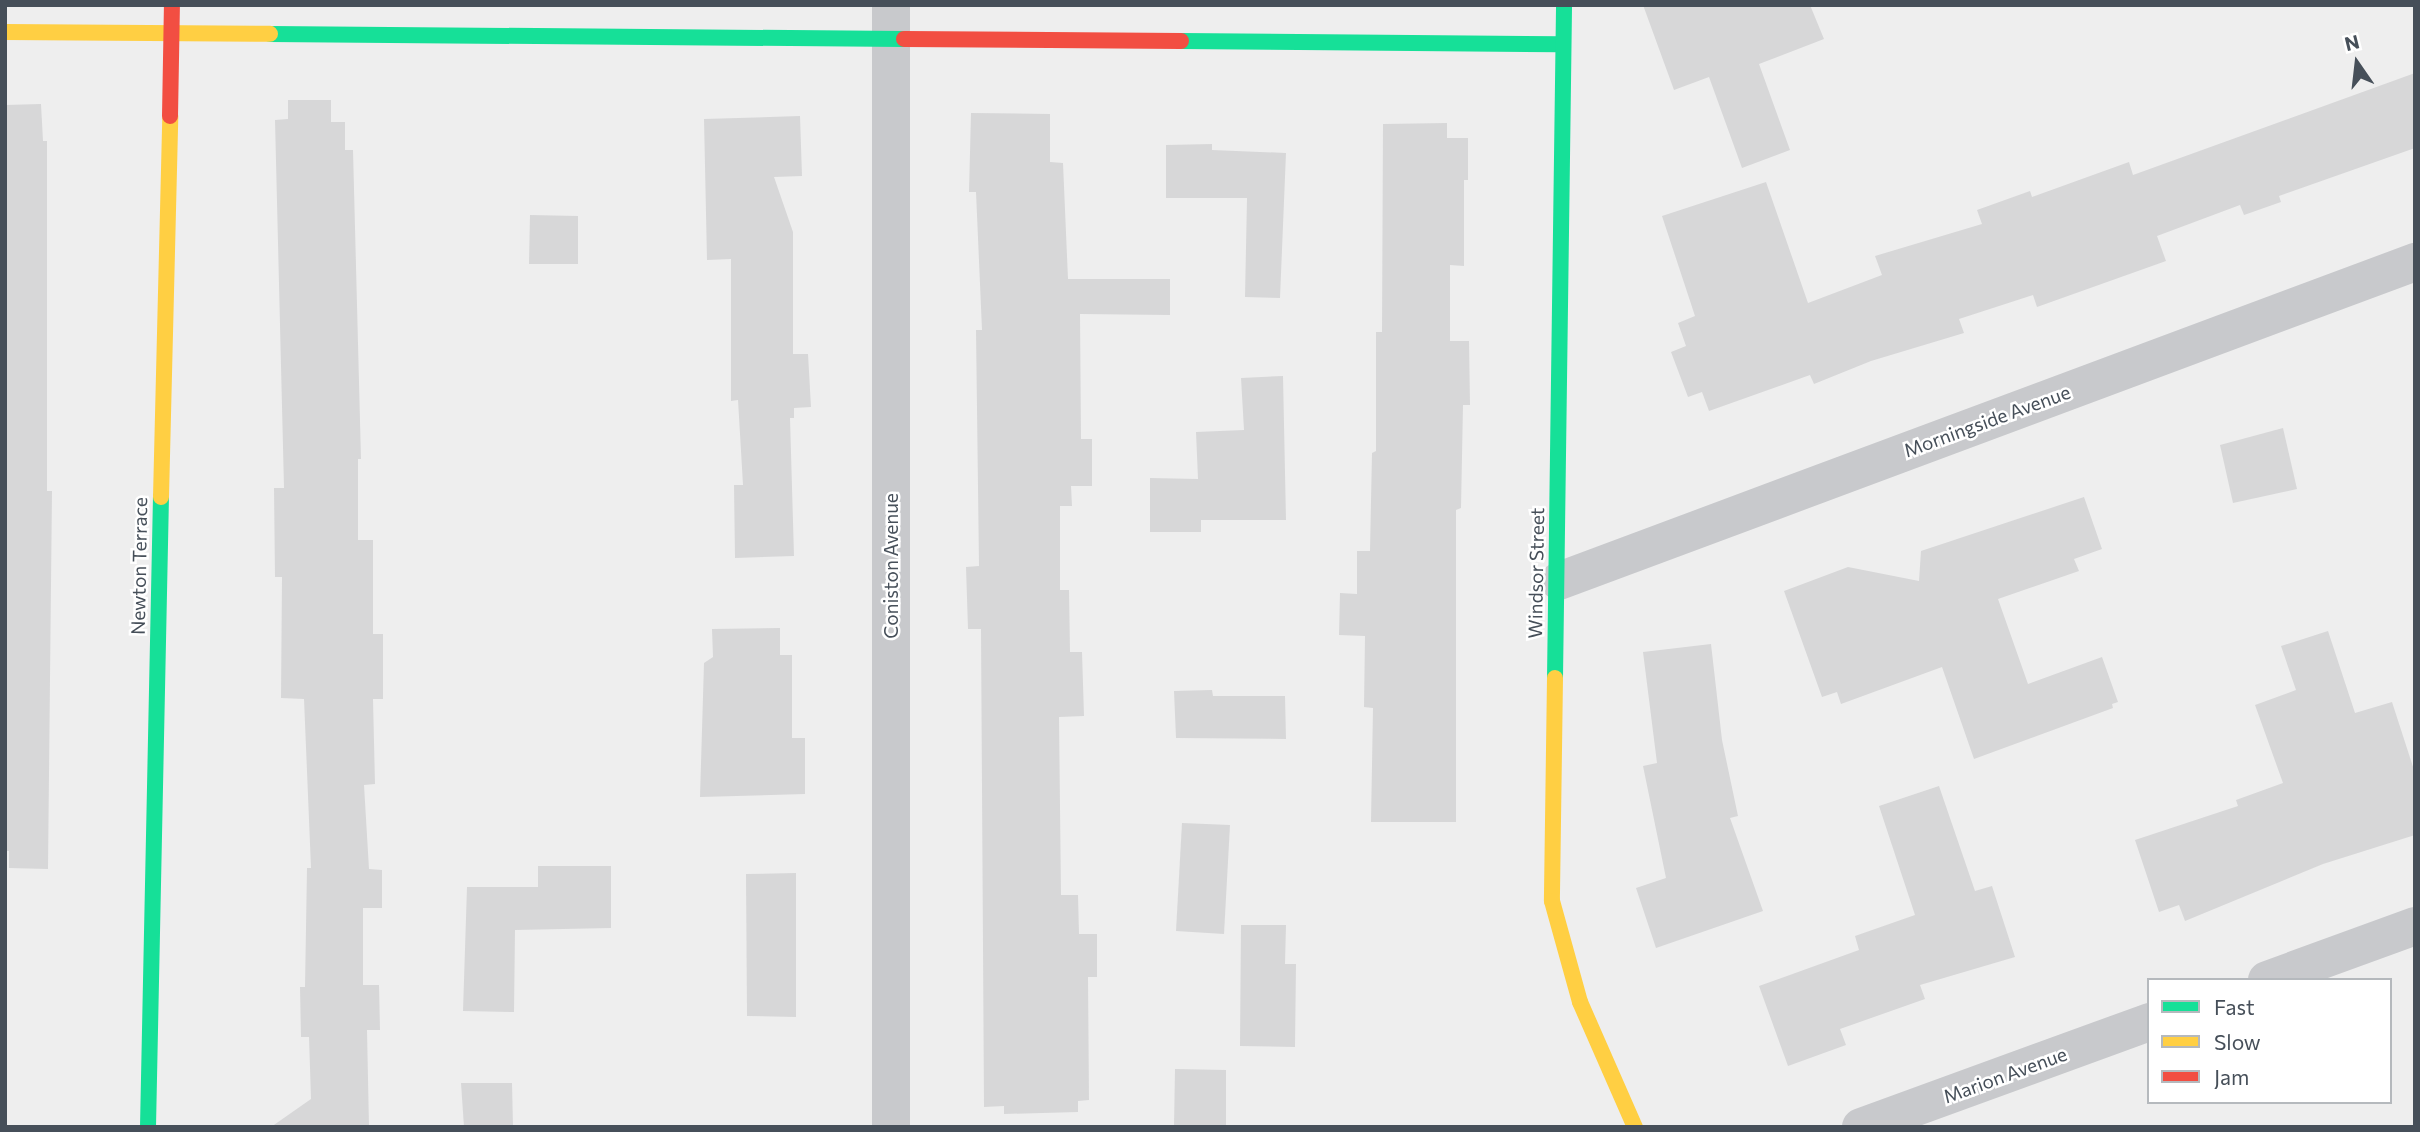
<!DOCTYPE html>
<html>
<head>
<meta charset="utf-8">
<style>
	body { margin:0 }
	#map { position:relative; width:2420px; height:1132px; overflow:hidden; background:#eee; font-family:Commissioner,sans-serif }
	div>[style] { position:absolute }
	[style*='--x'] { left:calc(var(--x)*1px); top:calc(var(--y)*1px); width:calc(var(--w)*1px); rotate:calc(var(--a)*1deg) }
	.building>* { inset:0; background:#d7d7d8 }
	.street>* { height:38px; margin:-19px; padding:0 19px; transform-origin:19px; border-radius:19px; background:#c8c9cc }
	.fast>* { height:16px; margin:-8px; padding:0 8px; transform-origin:8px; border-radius:8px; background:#16e098 }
	.slow>* { height:16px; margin:-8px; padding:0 8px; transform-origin:8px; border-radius:8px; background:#ffcf43 }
	.jam>* { height:16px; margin:-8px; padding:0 8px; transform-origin:8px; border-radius:8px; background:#f24e42 }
	span { translate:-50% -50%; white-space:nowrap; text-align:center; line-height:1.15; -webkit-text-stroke:5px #fff; paint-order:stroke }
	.street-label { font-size:19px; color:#464f59 }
	.frame { position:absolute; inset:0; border:7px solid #464f59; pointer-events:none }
	.legend { position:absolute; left:2147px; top:978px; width:245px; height:126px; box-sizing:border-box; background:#fff; border:2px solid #b5b9bd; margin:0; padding:9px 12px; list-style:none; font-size:21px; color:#464f59 }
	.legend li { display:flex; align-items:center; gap:14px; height:35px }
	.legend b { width:35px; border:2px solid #b5b9bd }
	.north { position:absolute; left:2322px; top:28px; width:70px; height:70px; -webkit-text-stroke:5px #fff; paint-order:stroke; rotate:346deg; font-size:19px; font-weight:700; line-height:28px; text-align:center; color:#464f59 }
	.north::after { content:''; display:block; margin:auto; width:24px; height:32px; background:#464f59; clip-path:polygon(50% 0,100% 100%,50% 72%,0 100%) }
</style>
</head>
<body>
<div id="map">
	<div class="building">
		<i style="clip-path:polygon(1643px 5px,1810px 5px,1824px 39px,1759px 64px,1790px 150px,1742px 168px,1709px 77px,1674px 90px)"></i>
		<i style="clip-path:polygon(2415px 73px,2415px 148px,2279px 196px,2281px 202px,2244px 215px,2240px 205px,2157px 236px,2166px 261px,2037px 307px,2033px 295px,1959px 319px,1964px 333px,1871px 361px,1814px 384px,1810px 375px,1709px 411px,1702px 392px,1688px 397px,1671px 352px,1686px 346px,1678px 323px,1695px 316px,1662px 216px,1766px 182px,1808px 303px,1882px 275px,1875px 256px,1982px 224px,1977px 210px,2030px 191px,2032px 197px,2129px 162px,2133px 175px)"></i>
		<i style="clip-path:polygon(288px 100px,331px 100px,331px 122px,345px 122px,345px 150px,353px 150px,361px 459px,358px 459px,358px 540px,373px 540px,373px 634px,383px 634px,383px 699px,373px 699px,375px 784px,364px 785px,369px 869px,382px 870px,382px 908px,363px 908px,363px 985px,379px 985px,380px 1030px,367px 1030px,369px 1127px,271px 1127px,311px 1099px,309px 1037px,301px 1037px,300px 987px,305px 987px,307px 868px,311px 868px,304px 699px,281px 698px,282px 577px,275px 577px,274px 488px,284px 488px,275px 120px,288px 119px)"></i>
		<i style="clip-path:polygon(41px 104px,43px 141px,47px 141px,47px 491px,52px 491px,48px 869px,9px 868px,9px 851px,5px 851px,5px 105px)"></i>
		<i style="clip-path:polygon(971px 113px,1050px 114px,1050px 162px,1063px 163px,1068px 279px,1170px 279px,1170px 315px,1080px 314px,1081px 439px,1092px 439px,1092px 486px,1071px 486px,1072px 506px,1060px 506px,1060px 590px,1069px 590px,1070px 652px,1082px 652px,1084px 716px,1059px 717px,1061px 895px,1078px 895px,1079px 934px,1097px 934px,1097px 977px,1088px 977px,1089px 1100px,1078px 1101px,1078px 1112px,1004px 1114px,1004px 1106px,984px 1107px,981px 629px,968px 629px,966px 567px,979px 566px,976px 330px,982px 330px,976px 192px,969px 192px)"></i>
		<i style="clip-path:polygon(800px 116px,802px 176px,774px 177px,793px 232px,793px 354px,808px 354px,811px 407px,794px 408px,794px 418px,790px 418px,794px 556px,735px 558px,734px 485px,743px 485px,738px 400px,731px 401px,731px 259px,707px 260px,704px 119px)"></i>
		<i style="clip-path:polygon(1447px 123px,1447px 138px,1468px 138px,1468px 180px,1464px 180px,1464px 266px,1450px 265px,1450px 341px,1469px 341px,1470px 405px,1463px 405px,1461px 508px,1456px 510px,1456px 822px,1371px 822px,1373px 708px,1364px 707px,1365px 636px,1339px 635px,1340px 593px,1357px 594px,1357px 551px,1370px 551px,1372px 453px,1376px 451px,1376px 332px,1382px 332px,1383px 124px)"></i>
		<i style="clip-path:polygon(1212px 144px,1212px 150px,1286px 153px,1280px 298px,1245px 297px,1247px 198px,1166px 198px,1166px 145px)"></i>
		<i style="clip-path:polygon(530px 215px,578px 216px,578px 264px,529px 264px)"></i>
		<i style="clip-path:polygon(1283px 376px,1286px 520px,1201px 520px,1201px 532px,1150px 532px,1150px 478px,1198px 479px,1196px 432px,1244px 430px,1241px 378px)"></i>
		<i style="clip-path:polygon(2283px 428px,2297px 489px,2233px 503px,2220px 445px)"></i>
		<i style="clip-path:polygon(2084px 497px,2102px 549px,2074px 559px,2079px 571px,1998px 599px,2028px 684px,2102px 657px,2118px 702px,2112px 704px,2113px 708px,1974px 759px,1942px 667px,1841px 704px,1837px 692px,1822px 697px,1784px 591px,1848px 567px,1919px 581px,1921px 551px)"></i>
		<i style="clip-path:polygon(780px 628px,780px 655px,792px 655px,792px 738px,805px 738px,805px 794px,700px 797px,704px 663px,713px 657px,712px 629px)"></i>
		<i style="clip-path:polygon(2328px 631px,2355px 713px,2392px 702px,2415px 773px,2415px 835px,2323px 864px,2185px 921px,2179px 905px,2159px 912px,2135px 840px,2238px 806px,2236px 800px,2283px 783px,2255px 705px,2296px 690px,2281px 646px)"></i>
		<i style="clip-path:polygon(1711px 644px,1722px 740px,1738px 816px,1730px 818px,1763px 911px,1656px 948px,1636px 888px,1666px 878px,1643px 766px,1657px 763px,1643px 652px)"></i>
		<i style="clip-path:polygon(1212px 690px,1213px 696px,1285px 696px,1286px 739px,1176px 738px,1174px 691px)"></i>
		<i style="clip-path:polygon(1939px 786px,1975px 891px,1992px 886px,2015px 957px,1920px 985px,1925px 999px,1840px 1029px,1846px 1045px,1788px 1066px,1759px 986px,1859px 950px,1855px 936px,1915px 915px,1879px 806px)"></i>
		<i style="clip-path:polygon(1182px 823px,1230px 825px,1224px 934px,1176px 931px)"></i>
		<i style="clip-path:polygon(538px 866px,611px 866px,611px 928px,515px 930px,514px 1012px,463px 1011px,467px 887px,538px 887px)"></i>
		<i style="clip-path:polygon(796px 873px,796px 1017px,747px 1016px,746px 874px)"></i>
		<i style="clip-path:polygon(1241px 925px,1286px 925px,1285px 964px,1296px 964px,1295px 1047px,1240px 1046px)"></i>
		<i style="clip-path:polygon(1175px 1069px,1226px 1070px,1226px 1127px,1174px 1127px)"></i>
		<i style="clip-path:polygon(461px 1083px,512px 1083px,513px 1127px,464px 1127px)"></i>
	</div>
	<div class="street">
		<i style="--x:891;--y:5;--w:1122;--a:90"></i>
		<i style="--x:1559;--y:581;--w:914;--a:-20.44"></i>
		<i style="--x:2267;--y:980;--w:158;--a:-20"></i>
		<i style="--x:1861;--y:1127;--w:307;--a:-20"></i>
	</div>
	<div class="fast">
		<i style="--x:270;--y:34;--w:634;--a:0.45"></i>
		<i style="--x:1181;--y:41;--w:379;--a:0.5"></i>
		<i style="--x:1555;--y:678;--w:673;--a:-89.23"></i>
		<i style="--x:148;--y:1127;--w:630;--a:-88.82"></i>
	</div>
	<div class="slow">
		<i style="--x:5;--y:32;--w:265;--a:0.4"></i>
		<i style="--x:161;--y:497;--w:381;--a:-88.6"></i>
		<i style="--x:1555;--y:678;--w:223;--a:90.8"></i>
		<i style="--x:1552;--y:901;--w:105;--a:74.5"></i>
		<i style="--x:1580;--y:1002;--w:137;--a:66.3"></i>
	</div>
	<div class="jam">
		<i style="--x:904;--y:39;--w:277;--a:0.4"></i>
		<i style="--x:170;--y:116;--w:111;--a:-89"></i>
	</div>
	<div class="street-label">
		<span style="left:1987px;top:421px;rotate:-20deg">Morningside Avenue</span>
		<span style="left:139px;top:566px;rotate:-89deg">Newton Terrace</span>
		<span style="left:891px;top:566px;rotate:-90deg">Coniston Avenue</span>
		<span style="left:1536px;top:573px;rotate:-89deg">Windsor Street</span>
		<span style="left:2005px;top:1075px;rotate:-20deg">Marion Avenue</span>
	</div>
	<div class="frame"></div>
	<ul class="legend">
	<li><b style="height:9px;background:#16e098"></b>Fast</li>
	<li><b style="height:9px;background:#ffcf43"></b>Slow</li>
	<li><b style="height:9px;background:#f24e42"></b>Jam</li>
	</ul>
	<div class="north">N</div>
</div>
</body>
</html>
